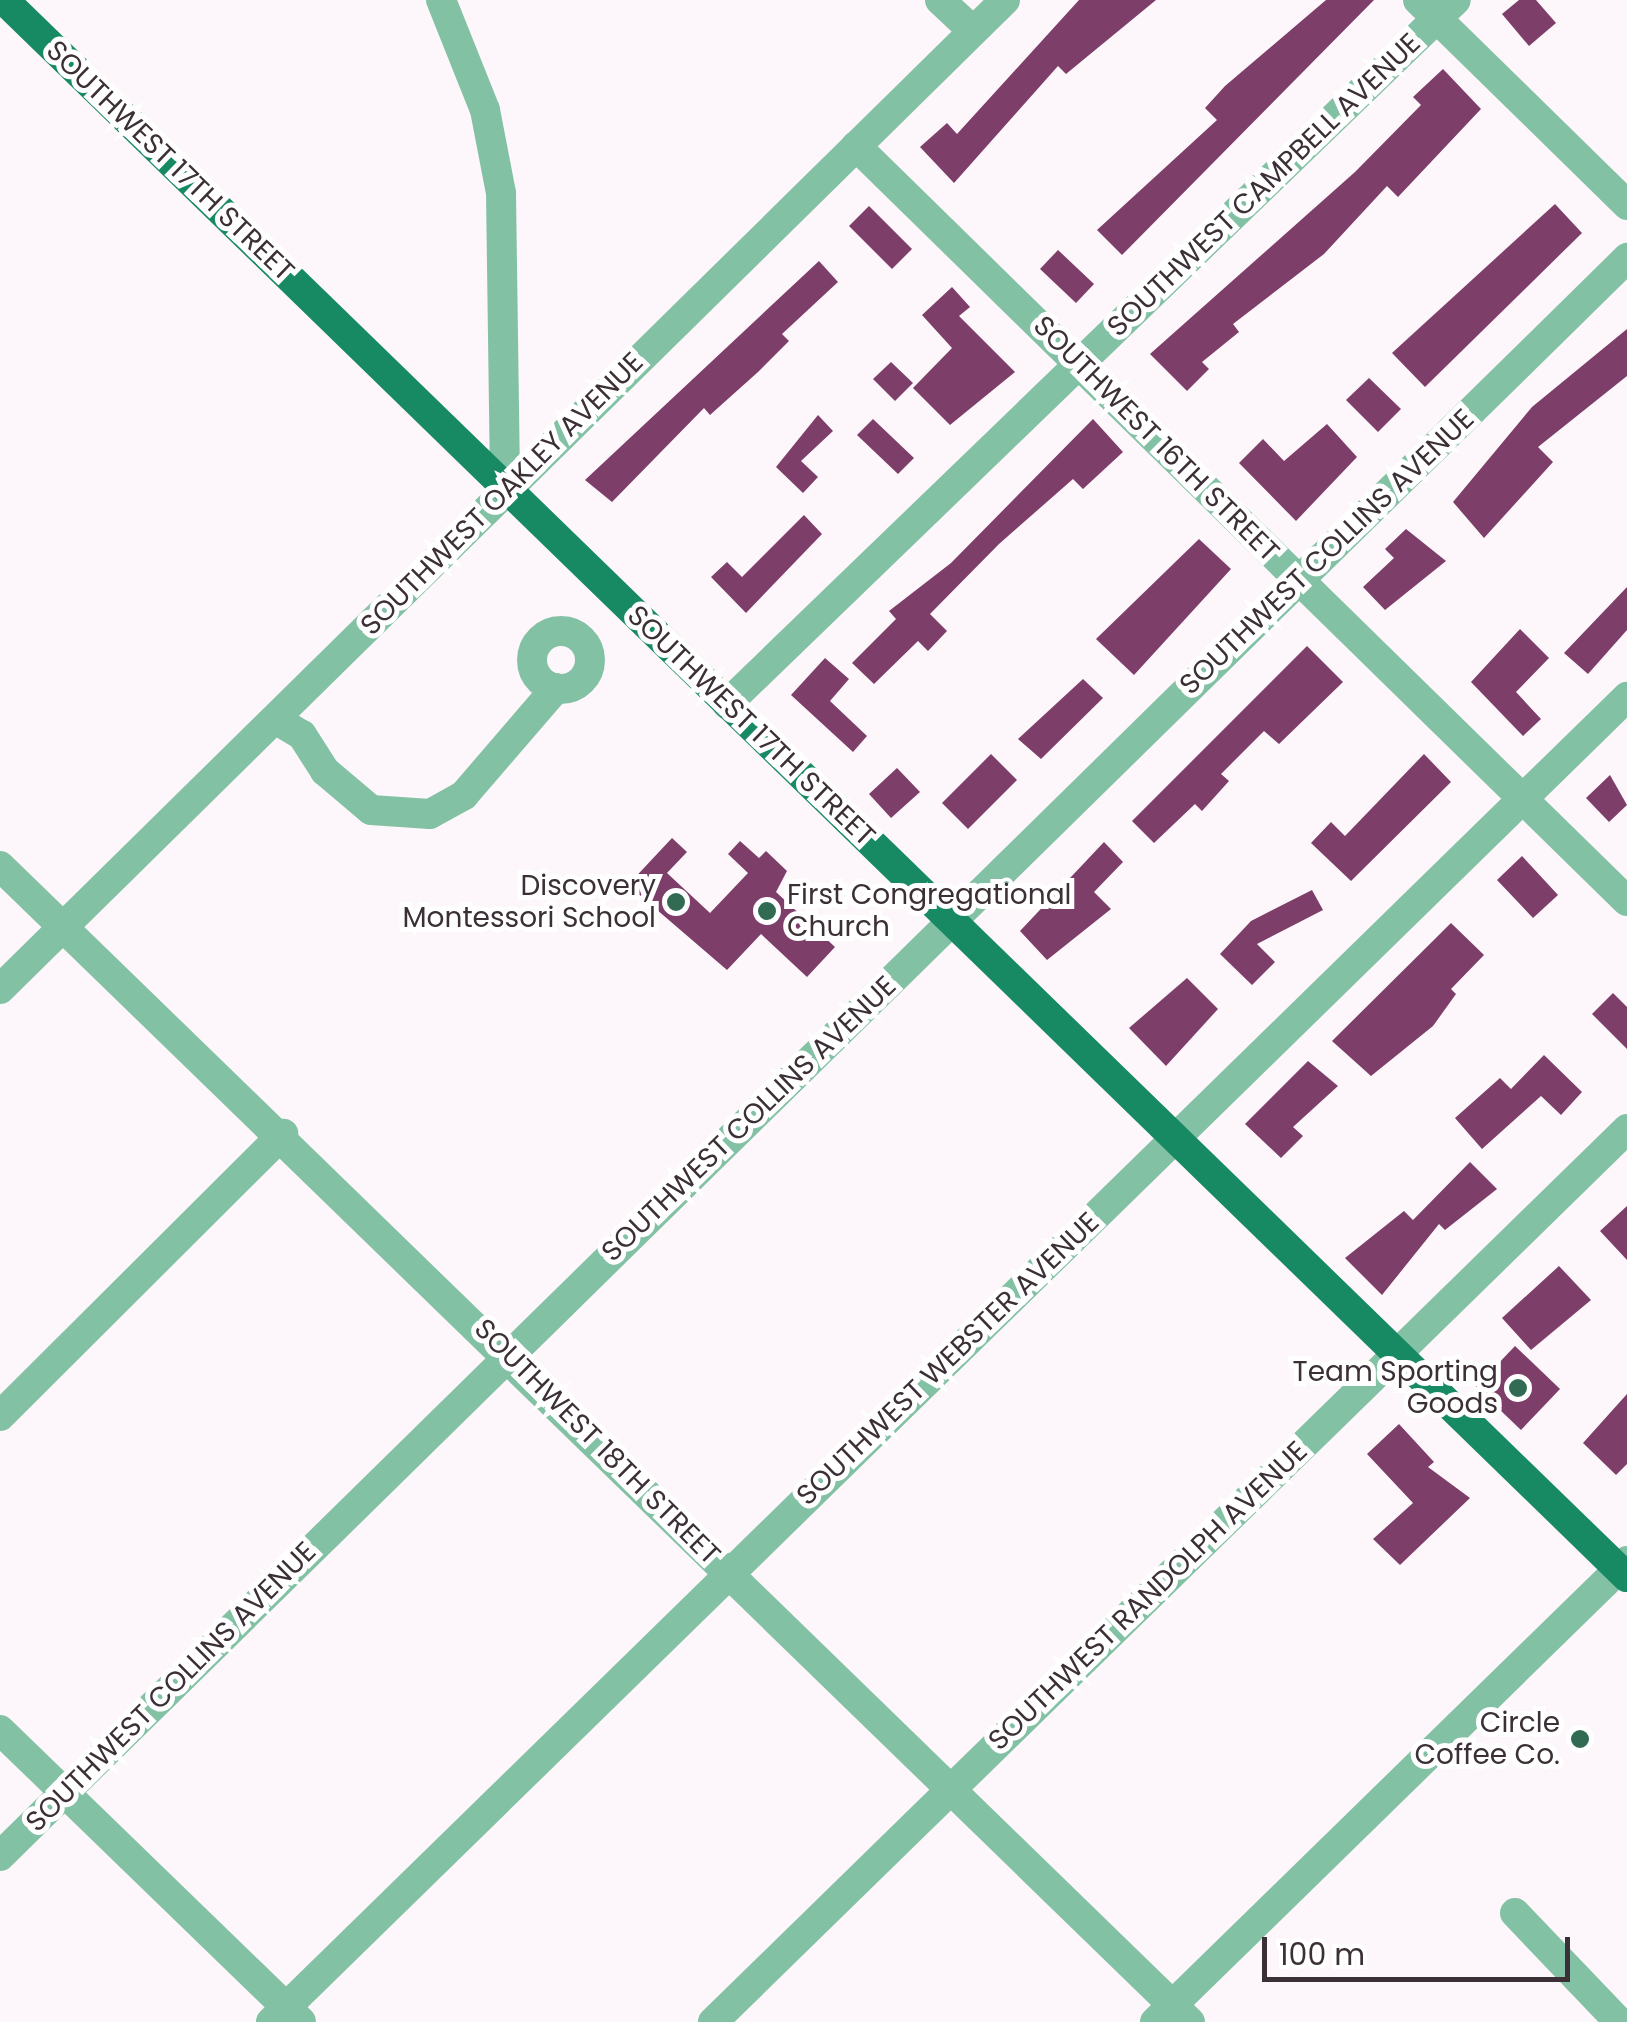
<!DOCTYPE html>
<html>
<head>
<meta charset="utf-8">
<style>
	body { margin:0 }
	#map { position:relative; width:1627px; height:2022px; overflow:hidden; background:#fdf6fa; font-family:Poppins,sans-serif }
	div>[style] { position:absolute }
	[style*='--x'] { left:calc(var(--x)*1px); top:calc(var(--y)*1px); width:calc(var(--w)*1px); rotate:calc(var(--a)*1deg) }
	.building>* { inset:0; background:#7e3e6a }
	.minor>* { height:30px; margin:-15px; padding:0 15px; transform-origin:15px; border-radius:15px; background:#83c1a5 }
	.minor>.ring { margin:-15px; padding:0; box-sizing:content-box; background:none; border:30px solid #83c1a5; border-radius:50% }
	.major>* { height:30px; margin:-15px; padding:0 15px; transform-origin:15px; border-radius:15px; background:#178a64 }
	.dots>* { width:28px; height:28px; translate:-50% -50%; box-sizing:border-box; border:5px solid #fff; border-radius:50% }
	span { translate:-50% -50%; white-space:nowrap; text-align:center; line-height:1.15; -webkit-text-stroke:10px #fff; paint-order:stroke }
	.street-label { font-size:28px; color:#3c3037 }
	.poi-label { font-size:28px; color:#3c3037 }
	.right { translate:-100% -50%; text-align:right }
	.left { translate:0 -50%; text-align:left }
	.scale { position:absolute; left:1262px; top:1937px; width:308px; height:45px; box-sizing:border-box; border:5px solid #3c3037; border-top:0; padding-left:12px; font-size:30px; line-height:35px; white-space:nowrap; color:#3c3037; -webkit-text-stroke:8px #fff; paint-order:stroke }
</style>
</head>
<body>
<div id="map">
	<div class="building">
		<i style="clip-path:polygon(1079px 0,1156px 0,1066px 74px,1058px 66px,954px 183px,920px 147px,947px 123px,957px 134px)"></i>
		<i style="clip-path:polygon(1326px 0,1374px 0,1122px 255px,1097px 230px,1217px 120px,1205px 108px,1225px 86px)"></i>
		<i style="clip-path:polygon(1519px 0,1536px 0,1556px 23px,1529px 46px,1502px 14px)"></i>
		<i style="clip-path:polygon(1443px 69px,1481px 109px,1398px 197px,1387px 186px,1324px 254px,1233px 324px,1239px 332px,1202px 362px,1209px 369px,1187px 391px,1150px 354px,1355px 172px,1421px 105px,1413px 97px)"></i>
		<i style="clip-path:polygon(1555px 204px,1582px 233px,1425px 387px,1392px 353px)"></i>
		<i style="clip-path:polygon(869px 206px,912px 249px,892px 269px,849px 226px)"></i>
		<i style="clip-path:polygon(1058px 250px,1094px 284px,1076px 303px,1040px 269px)"></i>
		<i style="clip-path:polygon(819px 261px,838px 282px,782px 334px,789px 341px,758px 372px,710px 415px,704px 408px,612px 502px,585px 480px)"></i>
		<i style="clip-path:polygon(952px 287px,970px 307px,959px 316px,1015px 372px,950px 425px,913px 388px,952px 348px,922px 315px)"></i>
		<i style="clip-path:polygon(1627px 329px,1627px 376px,1538px 447px,1553px 462px,1484px 538px,1453px 502px,1532px 407px)"></i>
		<i style="clip-path:polygon(891px 362px,913px 383px,895px 401px,873px 379px)"></i>
		<i style="clip-path:polygon(1369px 378px,1401px 409px,1378px 432px,1346px 400px)"></i>
		<i style="clip-path:polygon(818px 415px,833px 431px,801px 461px,818px 477px,803px 493px,776px 467px)"></i>
		<i style="clip-path:polygon(873px 419px,914px 458px,898px 474px,857px 435px)"></i>
		<i style="clip-path:polygon(1093px 419px,1123px 452px,1083px 489px,1073px 479px,999px 544px,930px 614px,947px 631px,928px 651px,918px 641px,874px 684px,852px 663px,896px 619px,889px 611px,951px 563px)"></i>
		<i style="clip-path:polygon(1327px 424px,1357px 457px,1296px 521px,1239px 463px,1263px 439px,1284px 461px)"></i>
		<i style="clip-path:polygon(804px 515px,822px 534px,746px 613px,711px 577px,727px 562px,742px 577px)"></i>
		<i style="clip-path:polygon(1406px 529px,1446px 561px,1385px 610px,1363px 587px,1394px 558px,1385px 549px)"></i>
		<i style="clip-path:polygon(1199px 539px,1231px 569px,1134px 675px,1096px 639px)"></i>
		<i style="clip-path:polygon(1627px 587px,1627px 630px,1588px 674px,1564px 653px)"></i>
		<i style="clip-path:polygon(1520px 629px,1549px 658px,1516px 692px,1541px 719px,1523px 736px,1471px 682px)"></i>
		<i style="clip-path:polygon(1307px 646px,1343px 682px,1279px 744px,1264px 731px,1221px 774px,1229px 781px,1202px 811px,1195px 804px,1154px 843px,1132px 821px)"></i>
		<i style="clip-path:polygon(825px 658px,849px 679px,830px 701px,867px 736px,853px 752px,791px 695px)"></i>
		<i style="clip-path:polygon(1083px 679px,1103px 698px,1041px 759px,1018px 739px)"></i>
		<i style="clip-path:polygon(991px 754px,1017px 780px,968px 829px,942px 803px)"></i>
		<i style="clip-path:polygon(1424px 754px,1451px 782px,1351px 881px,1311px 843px,1331px 822px,1345px 836px)"></i>
		<i style="clip-path:polygon(897px 768px,920px 792px,891px 818px,869px 794px)"></i>
		<i style="clip-path:polygon(1610px 775px,1627px 805px,1609px 822px,1586px 798px)"></i>
		<i style="clip-path:polygon(672px 838px,687px 852px,667px 873px,710px 913px,748px 873px,728px 854px,740px 841px,759px 858px,766px 851px,787px 871px,776px 892px,835px 947px,807px 977px,761px 934px,727px 970px,628px 885px)"></i>
		<i style="clip-path:polygon(1104px 842px,1123px 862px,1094px 892px,1111px 909px,1047px 960px,1020px 931px)"></i>
		<i style="clip-path:polygon(1522px 856px,1558px 895px,1533px 918px,1497px 880px)"></i>
		<i style="clip-path:polygon(1312px 890px,1323px 910px,1257px 944px,1275px 962px,1252px 985px,1220px 954px,1251px 921px)"></i>
		<i style="clip-path:polygon(1451px 923px,1484px 955px,1451px 989px,1456px 994px,1433px 1026px,1371px 1076px,1332px 1041px)"></i>
		<i style="clip-path:polygon(1187px 978px,1218px 1009px,1166px 1066px,1129px 1028px)"></i>
		<i style="clip-path:polygon(1613px 993px,1627px 1007px,1627px 1049px,1592px 1014px)"></i>
		<i style="clip-path:polygon(1544px 1055px,1582px 1092px,1561px 1115px,1541px 1096px,1482px 1149px,1455px 1118px,1500px 1078px,1511px 1089px)"></i>
		<i style="clip-path:polygon(1308px 1061px,1338px 1086px,1293px 1127px,1303px 1136px,1281px 1158px,1245px 1124px)"></i>
		<i style="clip-path:polygon(1470px 1162px,1497px 1189px,1445px 1230px,1439px 1224px,1382px 1295px,1345px 1258px,1404px 1211px,1413px 1220px)"></i>
		<i style="clip-path:polygon(1627px 1206px,1627px 1260px,1600px 1231px)"></i>
		<i style="clip-path:polygon(1559px 1266px,1591px 1300px,1531px 1350px,1502px 1318px)"></i>
		<i style="clip-path:polygon(1515px 1346px,1560px 1389px,1521px 1430px,1476px 1387px)"></i>
		<i style="clip-path:polygon(1627px 1394px,1627px 1464px,1616px 1475px,1583px 1443px)"></i>
		<i style="clip-path:polygon(1399px 1424px,1434px 1462px,1428px 1467px,1470px 1498px,1400px 1565px,1373px 1539px,1413px 1503px,1367px 1454px)"></i>
	</div>
	<div class="minor">
		<i style="--x:441;--y:0;--w:118;--a:68.2"></i>
		<i style="--x:485;--y:110;--w:85;--a:79.1"></i>
		<i style="--x:501;--y:193;--w:295;--a:89.2"></i>
		<i style="--x:940;--y:0;--w:45;--a:43.2"></i>
		<i style="--x:1418;--y:0;--w:293;--a:44.4"></i>
		<i style="--x:856;--y:146;--w:1079;--a:44.4"></i>
		<i class="ring" style="left:532px;top:631px;width:28px;height:28px"></i>
		<i style="--x:727;--y:704;--w:1013;--a:-44"></i>
		<i style="--x:275;--y:719;--w:31;--a:31"></i>
		<i style="--x:302;--y:735;--w:43;--a:57.4"></i>
		<i style="--x:325;--y:771;--w:60;--a:40.3"></i>
		<i style="--x:371;--y:810;--w:59;--a:3.9"></i>
		<i style="--x:430;--y:814;--w:39;--a:-29"></i>
		<i style="--x:464;--y:795;--w:141;--a:-49.3"></i>
		<i style="--x:0;--y:866;--w:1659;--a:44.17"></i>
		<i style="--x:0;--y:989;--w:1410;--a:-44.54"></i>
		<i style="--x:0;--y:1416;--w:400;--a:-44.9"></i>
		<i style="--x:0;--y:1730;--w:419;--a:44.1"></i>
		<i style="--x:0;--y:1856;--w:2281;--a:-44.48"></i>
		<i style="--x:1515;--y:1913;--w:151;--a:46.3"></i>
		<i style="--x:271;--y:2022;--w:1896;--a:-44.34"></i>
		<i style="--x:713;--y:2022;--w:1278;--a:-44.33"></i>
		<i style="--x:1155;--y:2022;--w:660;--a:-44.32"></i>
	</div>
	<div class="major">
		<i style="--x:4;--y:0;--w:2263;--a:44.18"></i>
	</div>
	<div class="dots">
		<i style="left:676px;top:902px;background:#316b53"></i>
		<i style="left:767px;top:911px;background:#316b53"></i>
		<i style="left:1518px;top:1388px;background:#316b53"></i>
		<i style="left:1580px;top:1739px;background:#316b53"></i>
	</div>
	<div class="street-label">
		<span style="left:170px;top:161px;rotate:44deg">SOUTHWEST 17TH STREET</span>
		<span style="left:1264px;top:185px;rotate:-44deg">SOUTHWEST CAMPBELL AVENUE</span>
		<span style="left:1156px;top:439px;rotate:45deg">SOUTHWEST 16TH STREET</span>
		<span style="left:502px;top:494px;rotate:-45deg">SOUTHWEST OAKLEY AVENUE</span>
		<span style="left:1327px;top:552px;rotate:-44deg">SOUTHWEST COLLINS AVENUE</span>
		<span style="left:751px;top:726px;rotate:44deg">SOUTHWEST 17TH STREET</span>
		<span style="left:749px;top:1119px;rotate:-44deg">SOUTHWEST COLLINS AVENUE</span>
		<span style="left:948px;top:1359px;rotate:-44deg">SOUTHWEST WEBSTER AVENUE</span>
		<span style="left:597px;top:1442px;rotate:45deg">SOUTHWEST 18TH STREET</span>
		<span style="left:1148px;top:1596px;rotate:-44deg">SOUTHWEST RANDOLPH AVENUE</span>
		<span style="left:171px;top:1687px;rotate:-45deg">SOUTHWEST COLLINS AVENUE</span>
	</div>
	<div class="poi-label">
		<span class="right" style="left:656px;top:902px">Discovery<br>Montessori School</span>
		<span class="left" style="left:787px;top:911px">First Congregational<br>Church</span>
		<span class="right" style="left:1498px;top:1388px">Team Sporting<br>Goods</span>
		<span class="right" style="left:1560px;top:1739px">Circle<br>Coffee Co.</span>
	</div>
	<div class="scale">100 m</div>
</div>
</body>
</html>
